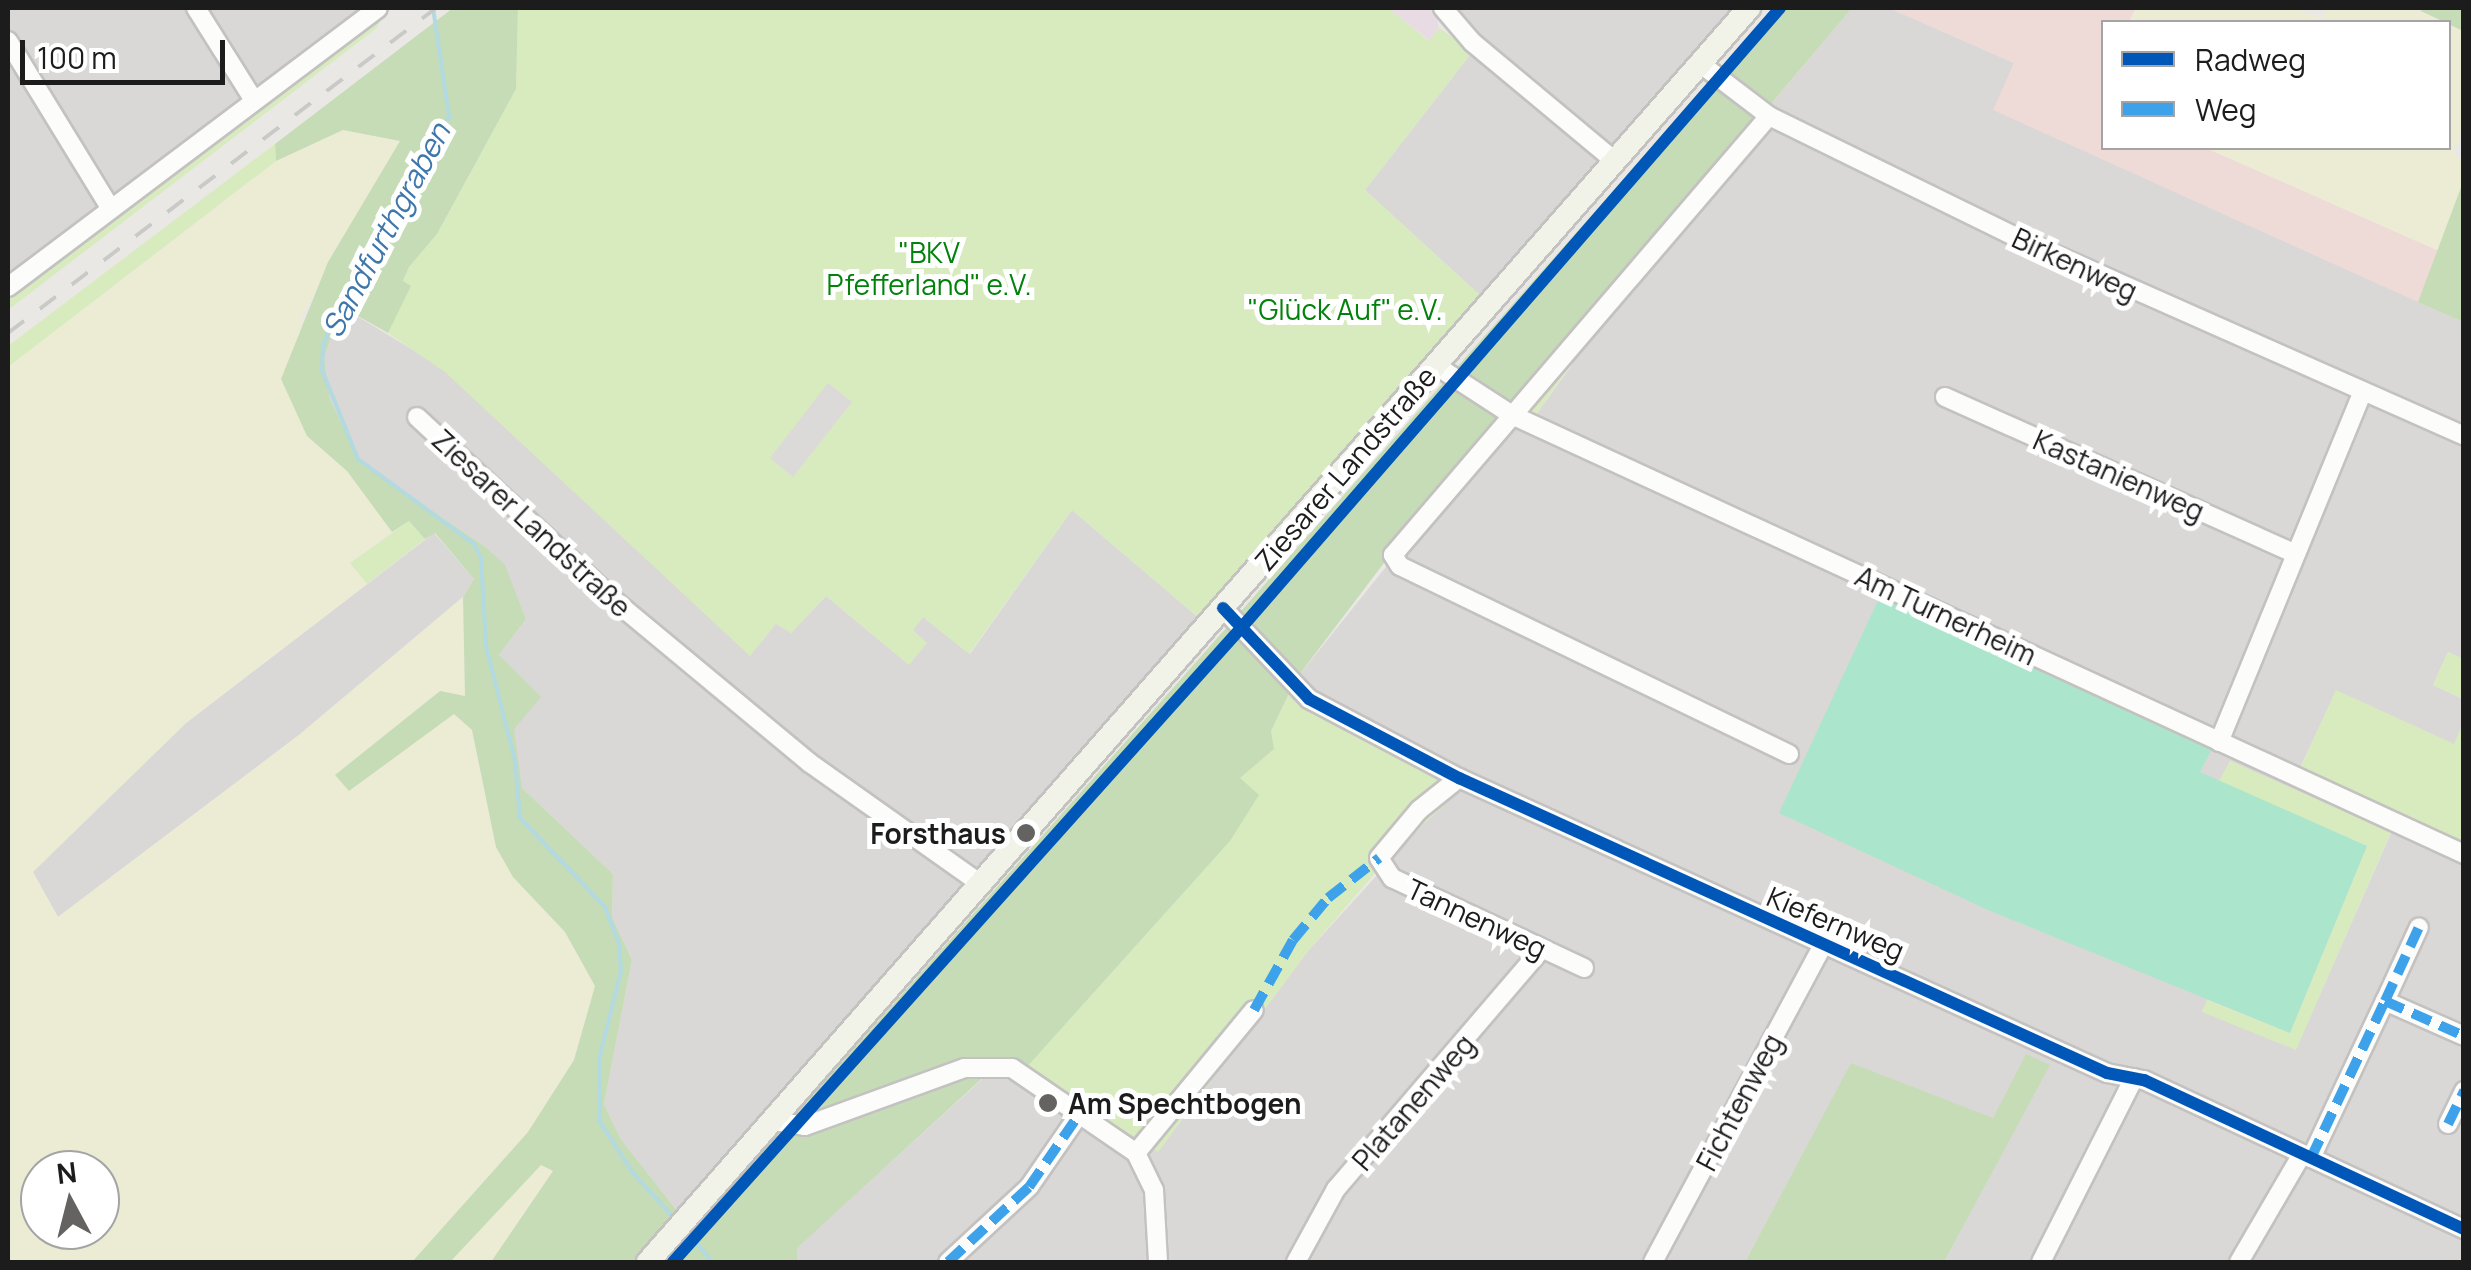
<!DOCTYPE html>
<html>
<head>
<meta charset="utf-8">
<style>
	body { margin:0 }
	#map { position:relative; width:2471px; height:1270px; overflow:hidden; background:#eae8e4; font-family:Manrope,sans-serif }
	div>[style] { position:absolute }
	[style*='--x'] { left:calc(var(--x)*1px); top:calc(var(--y)*1px); width:calc(var(--w)*1px); rotate:calc(var(--a)*1deg) }
	.residential>* { inset:0; background:#d9d8d6 }
	.commercial>* { inset:0; background:#eedad7 }
	.industrial>* { inset:0; background:#e9dbe4 }
	.farmland>* { inset:0; background:#ececd5 }
	.grass>* { inset:0; background:#d7ebbf }
	.forest>* { inset:0; background:#c5dcb6 }
	.pitch>* { inset:0; background:#abe6cc }
	.parking>* { inset:0; background:#dbdad8 }
	.stream>* { height:4px; margin:-2px; padding:0 2px; transform-origin:2px; border-radius:2px; background:#b3d9e1 }
	.roads { filter:drop-shadow(2px 0 #c3c2c0) drop-shadow(-2px 0 #c3c2c0) drop-shadow(0 2px #c3c2c0) drop-shadow(0 -2px #c3c2c0) }
	.minor>* { height:18px; margin:-9px; padding:0 9px; transform-origin:9px; border-radius:9px; background:#fcfcfb }
	.secondary>* { height:22px; margin:-11px; padding:0 11px; transform-origin:11px; border-radius:11px; background:#f2f3e8 }
	.rail>* { height:4px; margin-top:-2px; transform-origin:0; background:repeating-linear-gradient(90deg,#c9c9c8 0 20px,transparent 0 40px) }
	.quiet>* { height:10px; margin-top:-5px; transform-origin:0; background:repeating-linear-gradient(90deg,#3da2ea 0 20px,transparent 0 30px) }
	.cycleway>* { height:12px; margin:-6px; padding:0 6px; transform-origin:6px; border-radius:6px; background:#0057b8 }
	.dots>* { width:28px; height:28px; translate:-50% -50%; box-sizing:border-box; border:5px solid #fff; border-radius:50% }
	span { translate:-50% -50%; white-space:nowrap; text-align:center; line-height:1.15; -webkit-text-stroke:10px #fff; paint-order:stroke }
	.park-label { font-size:28px; color:#02820a }
	.street-label { font-size:28px; color:#1c1c1c }
	.poi-label { font-size:28px; color:#1c1c1c; font-weight:700 }
	.right { translate:-100% -50%; text-align:right }
	.left { translate:0 -50%; text-align:left }
	.water-label { font-size:30px; color:#3f77ab; font-style:italic }
	.frame { position:absolute; inset:0; border:10px solid #1c1c1c; pointer-events:none }
	.legend { position:absolute; left:2101px; top:20px; width:350px; height:130px; box-sizing:border-box; background:#fff; border:2px solid #a4a4a4; margin:0; padding:12px 18px; list-style:none; font-size:30px; color:#1c1c1c }
	.legend li { display:flex; align-items:center; gap:20px; height:50px }
	.legend b { width:50px; border:2px solid #a4a4a4 }
	.north { position:absolute; left:20px; top:1150px; width:100px; height:100px; box-sizing:border-box; background:#fff; border:2px solid #a4a4a4; border-radius:50%; rotate:353deg; font-size:28px; font-weight:700; line-height:40px; text-align:center; color:#1c1c1c }
	.north::after { content:''; display:block; margin:auto; width:35px; height:45px; background:#646362; clip-path:polygon(50% 0,100% 100%,50% 72%,0 100%) }
	.scale { position:absolute; left:20px; top:40px; width:205px; height:45px; box-sizing:border-box; border:5px solid #1c1c1c; border-top:0; padding-left:12px; font-size:30px; line-height:35px; white-space:nowrap; color:#1c1c1c; -webkit-text-stroke:8px #fff; paint-order:stroke }
</style>
</head>
<body>
<div id="map">
	<div class="residential">
		<i style="clip-path:polygon(8px 8px,366px 8px,8px 279px)"></i>
		<i style="clip-path:polygon(1453px 8px,1733px 8px,1483px 298px,1365px 190px,1480px 42px)"></i>
		<i style="clip-path:polygon(evenodd,1852px 8px,1889px 8px,2014px 63px,1994px 110px,2463px 322px,2463px 659px,2448px 652px,2433px 685px,2463px 699px,2463px 724px,2454px 745px,2336px 691px,2299px 770px,2463px 846px,2463px 1262px,1944px 1262px,2049px 1065px,2026px 1055px,1993px 1119px,1851px 1064px,1745px 1262px,797px 1262px,796px 1248px,988px 1074px,1026px 1068px,1158px 1151px,1308px 951px,1469px 774px,1327px 704px,1296px 679px,1515px 406px,1535px 416px,1572px 365px,1560px 354px,1852px 8px,2230px 761px,2391px 833px,2296px 1049px,2202px 1011px,2208px 1000px,2290px 1033px,2367px 846px,2220px 781px,2230px 761px)"></i>
		<i style="clip-path:polygon(342px 307px,431px 361px,791px 633px,826px 596px,908px 664px,912px 630px,923px 617px,970px 654px,1072px 510px,1200px 619px,678px 1212px,620px 1138px,604px 1104px,632px 960px,612px 917px,613px 874px,522px 788px,499px 655px,526px 619px,505px 566px,487px 548px,360px 462px,330px 399px,324px 358px)"></i>
		<i style="clip-path:polygon(434px 533px,474px 579px,463px 597px,299px 735px,58px 917px,32px 872px,186px 723px)"></i>
	</div>
	<div class="commercial">
		<i style="clip-path:polygon(1889px 8px,2136px 8px,2129px 22px,2104px 22px,2104px 148px,2206px 148px,2439px 251px,2418px 302px,1993px 110px,2014px 63px)"></i>
	</div>
	<div class="industrial">
		<i style="clip-path:polygon(1388px 8px,1435px 8px,1439px 28px,1430px 41px)"></i>
	</div>
	<div class="farmland">
		<i style="clip-path:polygon(2136px 8px,2294px 8px,2322px 19px,2327px 8px,2411px 8px,2445px 22px,2129px 22px)"></i>
		<i style="clip-path:polygon(2449px 24px,2463px 31px,2463px 130px,2453px 152px,2463px 161px,2463px 182px,2439px 251px,2206px 148px,2448px 148px)"></i>
		<i style="clip-path:polygon(evenodd,343px 130px,400px 141px,302px 316px,307px 436px,347px 471px,392px 532px,350px 563px,367px 584px,186px 723px,33px 872px,58px 917px,299px 735px,463px 597px,465px 697px,349px 790px,454px 714px,472px 730px,496px 847px,513px 877px,565px 932px,595px 986px,574px 1060px,528px 1132px,412px 1262px,8px 1262px,8px 367px,276px 161px,343px 130px,40px 1170px,100px 1170px,100px 1230px,40px 1230px,40px 1170px)"></i>
		<i style="clip-path:polygon(541px 1165px,554px 1171px,495px 1259px,450px 1262px)"></i>
	</div>
	<div class="grass">
		<i style="clip-path:polygon(518px 8px,1388px 8px,1429px 41px,1439px 28px,1473px 51px,1365px 190px,1483px 298px,1200px 619px,1072px 510px,969px 654px,923px 617px,913px 630px,927px 643px,909px 665px,826px 596px,791px 633px,776px 624px,750px 656px,445px 372px,388px 333px,410px 286px,403px 282px,409px 267px,437px 234px,516px 89px)"></i>
		<i style="clip-path:polygon(383px 14px,377px 28px,8px 310px,8px 294px)"></i>
		<i style="clip-path:polygon(275px 144px,276px 161px,8px 367px,8px 346px)"></i>
		<i style="clip-path:polygon(1560px 354px,1572px 364px,1534px 417px,1515px 406px)"></i>
		<i style="clip-path:polygon(409px 521px,425px 539px,367px 584px,350px 563px)"></i>
		<i style="clip-path:polygon(2448px 652px,2463px 659px,2463px 699px,2433px 685px)"></i>
		<i style="clip-path:polygon(1292px 688px,1461px 790px,1395px 850px,1308px 951px,1158px 1152px,1026px 1068px,1230px 841px,1239px 779px,1258px 757px)"></i>
		<i style="clip-path:polygon(2336px 690px,2454px 744px,2463px 724px,2463px 846px,2299px 771px)"></i>
		<i style="clip-path:polygon(2230px 761px,2391px 832px,2296px 1050px,2202px 1012px,2207px 1000px,2290px 1033px,2367px 846px,2219px 781px)"></i>
	</div>
	<div class="forest">
		<i style="clip-path:polygon(453px 8px,518px 8px,516px 89px,437px 234px,409px 267px,403px 281px,411px 286px,388px 333px,342px 307px,324px 358px,330px 399px,360px 462px,487px 548px,505px 565px,526px 619px,499px 655px,541px 697px,514px 729px,522px 788px,613px 874px,612px 917px,632px 960px,604px 1104px,620px 1138px,678px 1212px,633px 1262px,491px 1262px,553px 1171px,541px 1165px,450px 1262px,412px 1262px,528px 1132px,574px 1060px,595px 986px,565px 932px,513px 877px,496px 847px,472px 730px,454px 714px,349px 791px,335px 775px,440px 691px,465px 696px,463px 597px,474px 579px,435px 533px,425px 539px,409px 521px,392px 532px,347px 471px,307px 436px,281px 379px,328px 262px,400px 141px,343px 130px,276px 161px,275px 144px)"></i>
		<i style="clip-path:polygon(1775px 8px,1852px 8px,1393px 551px,1296px 679px,1271px 731px,1274px 749px,1240px 778px,1259px 795px,1230px 841px,1026px 1068px,987px 1074px,797px 1248px,797px 1262px,665px 1262px)"></i>
		<i style="clip-path:polygon(2422px 8px,2463px 8px,2463px 31px,2421px 11px)"></i>
		<i style="clip-path:polygon(2463px 182px,2464px 322px,2463px 322px,2418px 302px)"></i>
		<i style="clip-path:polygon(2026px 1054px,2050px 1065px,1944px 1262px,1745px 1262px,1851px 1063px,1993px 1118px)"></i>
	</div>
	<div class="pitch">
		<i style="clip-path:polygon(1881px 594px,2212px 749px,2200px 772px,2367px 846px,2290px 1033px,1988px 910px,1779px 813px)"></i>
	</div>
	<div class="parking">
		<i style="clip-path:polygon(828px 383px,852px 402px,793px 477px,770px 458px)"></i>
	</div>
	<div class="stream">
		<i style="--x:433;--y:8;--w:110;--a:81.6"></i>
		<i style="--x:449;--y:117;--w:185;--a:120.9"></i>
		<i style="--x:354;--y:276;--w:76;--a:114.2"></i>
		<i style="--x:323;--y:345;--w:25;--a:92"></i>
		<i style="--x:322;--y:370;--w:96;--a:68"></i>
		<i style="--x:358;--y:459;--w:144;--a:36.2"></i>
		<i style="--x:474;--y:544;--w:16;--a:63"></i>
		<i style="--x:481;--y:558;--w:88;--a:86.7"></i>
		<i style="--x:486;--y:646;--w:119;--a:75.8"></i>
		<i style="--x:515;--y:761;--w:57;--a:85"></i>
		<i style="--x:520;--y:818;--w:123;--a:46.3"></i>
		<i style="--x:605;--y:907;--w:40;--a:69"></i>
		<i style="--x:619;--y:944;--w:27;--a:86"></i>
		<i style="--x:621;--y:971;--w:91;--a:104"></i>
		<i style="--x:599;--y:1059;--w:63;--a:89.1"></i>
		<i style="--x:600;--y:1122;--w:61;--a:57.1"></i>
		<i style="--x:633;--y:1173;--w:59;--a:47.7"></i>
		<i style="--x:687;--y:1231;--w:40;--a:51"></i>
	</div>
	<div class="roads">
		<div class="minor">
			<i style="--x:196;--y:8;--w:107;--a:57.9"></i>
			<i style="--x:1443;--y:8;--w:45;--a:49.5"></i>
			<i style="--x:1472;--y:42;--w:186;--a:39.8"></i>
			<i style="--x:8;--y:41;--w:197;--a:58.5"></i>
			<i style="--x:1701;--y:64;--w:86;--a:37.4"></i>
			<i style="--x:1769;--y:116;--w:277;--a:26.1"></i>
			<i style="--x:2018;--y:238;--w:488;--a:23.9"></i>
			<i style="--x:1769;--y:116;--w:578;--a:130.58"></i>
			<i style="--x:1393;--y:555;--w:13;--a:58"></i>
			<i style="--x:1400;--y:566;--w:432;--a:25.8"></i>
			<i style="--x:8;--y:287;--w:463;--a:-37"></i>
			<i style="--x:1435;--y:365;--w:92;--a:33"></i>
			<i style="--x:1512;--y:415;--w:1048;--a:24.76"></i>
			<i style="--x:1945;--y:397;--w:382;--a:24.1"></i>
			<i style="--x:417;--y:417;--w:272;--a:42.9"></i>
			<i style="--x:616;--y:602;--w:252;--a:39.7"></i>
			<i style="--x:810;--y:763;--w:209;--a:35.3"></i>
			<i style="--x:1223;--y:608;--w:125;--a:46.6"></i>
			<i style="--x:1309;--y:699;--w:170;--a:27.8"></i>
			<i style="--x:1459;--y:778;--w:712;--a:24.48"></i>
			<i style="--x:2107;--y:1073;--w:38;--a:11"></i>
			<i style="--x:2144;--y:1080;--w:353;--a:25"></i>
			<i style="--x:2219;--y:742;--w:375;--a:-67.7"></i>
			<i style="--x:1459;--y:778;--w:51;--a:141.3"></i>
			<i style="--x:1419;--y:810;--w:62;--a:129.8"></i>
			<i style="--x:1379;--y:858;--w:24;--a:57"></i>
			<i style="--x:1392;--y:878;--w:212;--a:25.1"></i>
			<i style="--x:2385;--y:1001;--w:81;--a:-65.3"></i>
			<i style="--x:774;--y:1121;--w:31;--a:9"></i>
			<i style="--x:805;--y:1126;--w:169;--a:-20"></i>
			<i style="--x:964;--y:1068;--w:48;--a:0"></i>
			<i style="--x:1012;--y:1068;--w:150;--a:34.4"></i>
			<i style="--x:1136;--y:1153;--w:41;--a:64.1"></i>
			<i style="--x:1154;--y:1190;--w:72;--a:86.8"></i>
			<i style="--x:2448;--y:1124;--w:37;--a:-64"></i>
			<i style="--x:1136;--y:1153;--w:185;--a:-50.5"></i>
			<i style="--x:2311;--y:1158;--w:174;--a:-64.8"></i>
			<i style="--x:2385;--y:1001;--w:86;--a:23.9"></i>
			<i style="--x:948;--y:1262;--w:110;--a:-42.8"></i>
			<i style="--x:1029;--y:1187;--w:90;--a:-55.4"></i>
			<i style="--x:1296;--y:1262;--w:83;--a:-61.3"></i>
			<i style="--x:1336;--y:1189;--w:316;--a:-49.4"></i>
			<i style="--x:1653;--y:1262;--w:364;--a:-61.8"></i>
			<i style="--x:2041;--y:1262;--w:206;--a:-63.2"></i>
			<i style="--x:2239;--y:1262;--w:125;--a:-59.7"></i>
		</div>
		<div class="secondary">
			<i style="--x:648;--y:1262;--w:1669;--a:-48.72"></i>
		</div>
	</div>
	<div class="rail">
		<i style="--x:8;--y:333;--w:537;--a:-37.21"></i>
	</div>
	<div class="quiet">
		<i style="--x:2385;--y:1001;--w:81;--a:-65.3"></i>
		<i style="--x:1254;--y:1010;--w:80;--a:-60.9"></i>
		<i style="--x:1293;--y:940;--w:55;--a:-50.2"></i>
		<i style="--x:1328;--y:898;--w:65;--a:-38.1"></i>
		<i style="--x:2448;--y:1124;--w:37;--a:-64"></i>
		<i style="--x:2311;--y:1158;--w:174;--a:-64.8"></i>
		<i style="--x:2385;--y:1001;--w:86;--a:23.9"></i>
		<i style="--x:948;--y:1262;--w:110;--a:-42.8"></i>
		<i style="--x:1029;--y:1187;--w:90;--a:-55.4"></i>
	</div>
	<div class="cycleway">
		<i style="--x:1223;--y:608;--w:125;--a:46.6"></i>
		<i style="--x:1309;--y:699;--w:170;--a:27.8"></i>
		<i style="--x:1459;--y:778;--w:712;--a:24.48"></i>
		<i style="--x:2107;--y:1073;--w:38;--a:11"></i>
		<i style="--x:2144;--y:1080;--w:353;--a:25"></i>
		<i style="--x:673;--y:1262;--w:853;--a:-48.14"></i>
		<i style="--x:1242;--y:627;--w:820;--a:-49"></i>
	</div>
	<div class="dots">
		<i style="left:1026px;top:833px;background:#646362"></i>
		<i style="left:1048px;top:1103px;background:#646362"></i>
	</div>
	<div class="park-label">
		<span style="left:929px;top:268px">"BKV<br>Pfefferland" e.V.</span>
		<span style="left:1345px;top:309px">"Glück Auf" e.V.</span>
	</div>
	<div class="street-label">
		<span style="left:2075px;top:264px;rotate:25deg">Birkenweg</span>
		<span style="left:1345px;top:468px;rotate:-49deg">Ziesarer Landstraße</span>
		<span style="left:2119px;top:475px;rotate:24deg">Kastanienweg</span>
		<span style="left:532px;top:523px;rotate:43deg">Ziesarer Landstraße</span>
		<span style="left:1946px;top:615px;rotate:25deg">Am Turnerheim</span>
		<span style="left:1477px;top:918px;rotate:25deg">Tannenweg</span>
		<span style="left:1836px;top:923px;rotate:23deg">Kiefernweg</span>
		<span style="left:1413px;top:1102px;rotate:-49deg">Platanenweg</span>
		<span style="left:1739px;top:1102px;rotate:-62deg">Fichtenweg</span>
	</div>
	<div class="poi-label">
		<span class="right" style="left:1006px;top:833px">Forsthaus</span>
		<span class="left" style="left:1068px;top:1103px">Am Spechtbogen</span>
	</div>
	<div class="water-label">
		<span style="left:386px;top:230px;rotate:-62deg">Sandfurthgraben</span>
	</div>
	<div class="frame"></div>
	<ul class="legend">
	<li><b style="height:12px;background:#0057b8"></b>Radweg</li>
	<li><b style="height:12px;background:#3da2ea"></b>Weg</li>
	</ul>
	<div class="north">N</div>
	<div class="scale">100 m</div>
</div>
</body>
</html>
